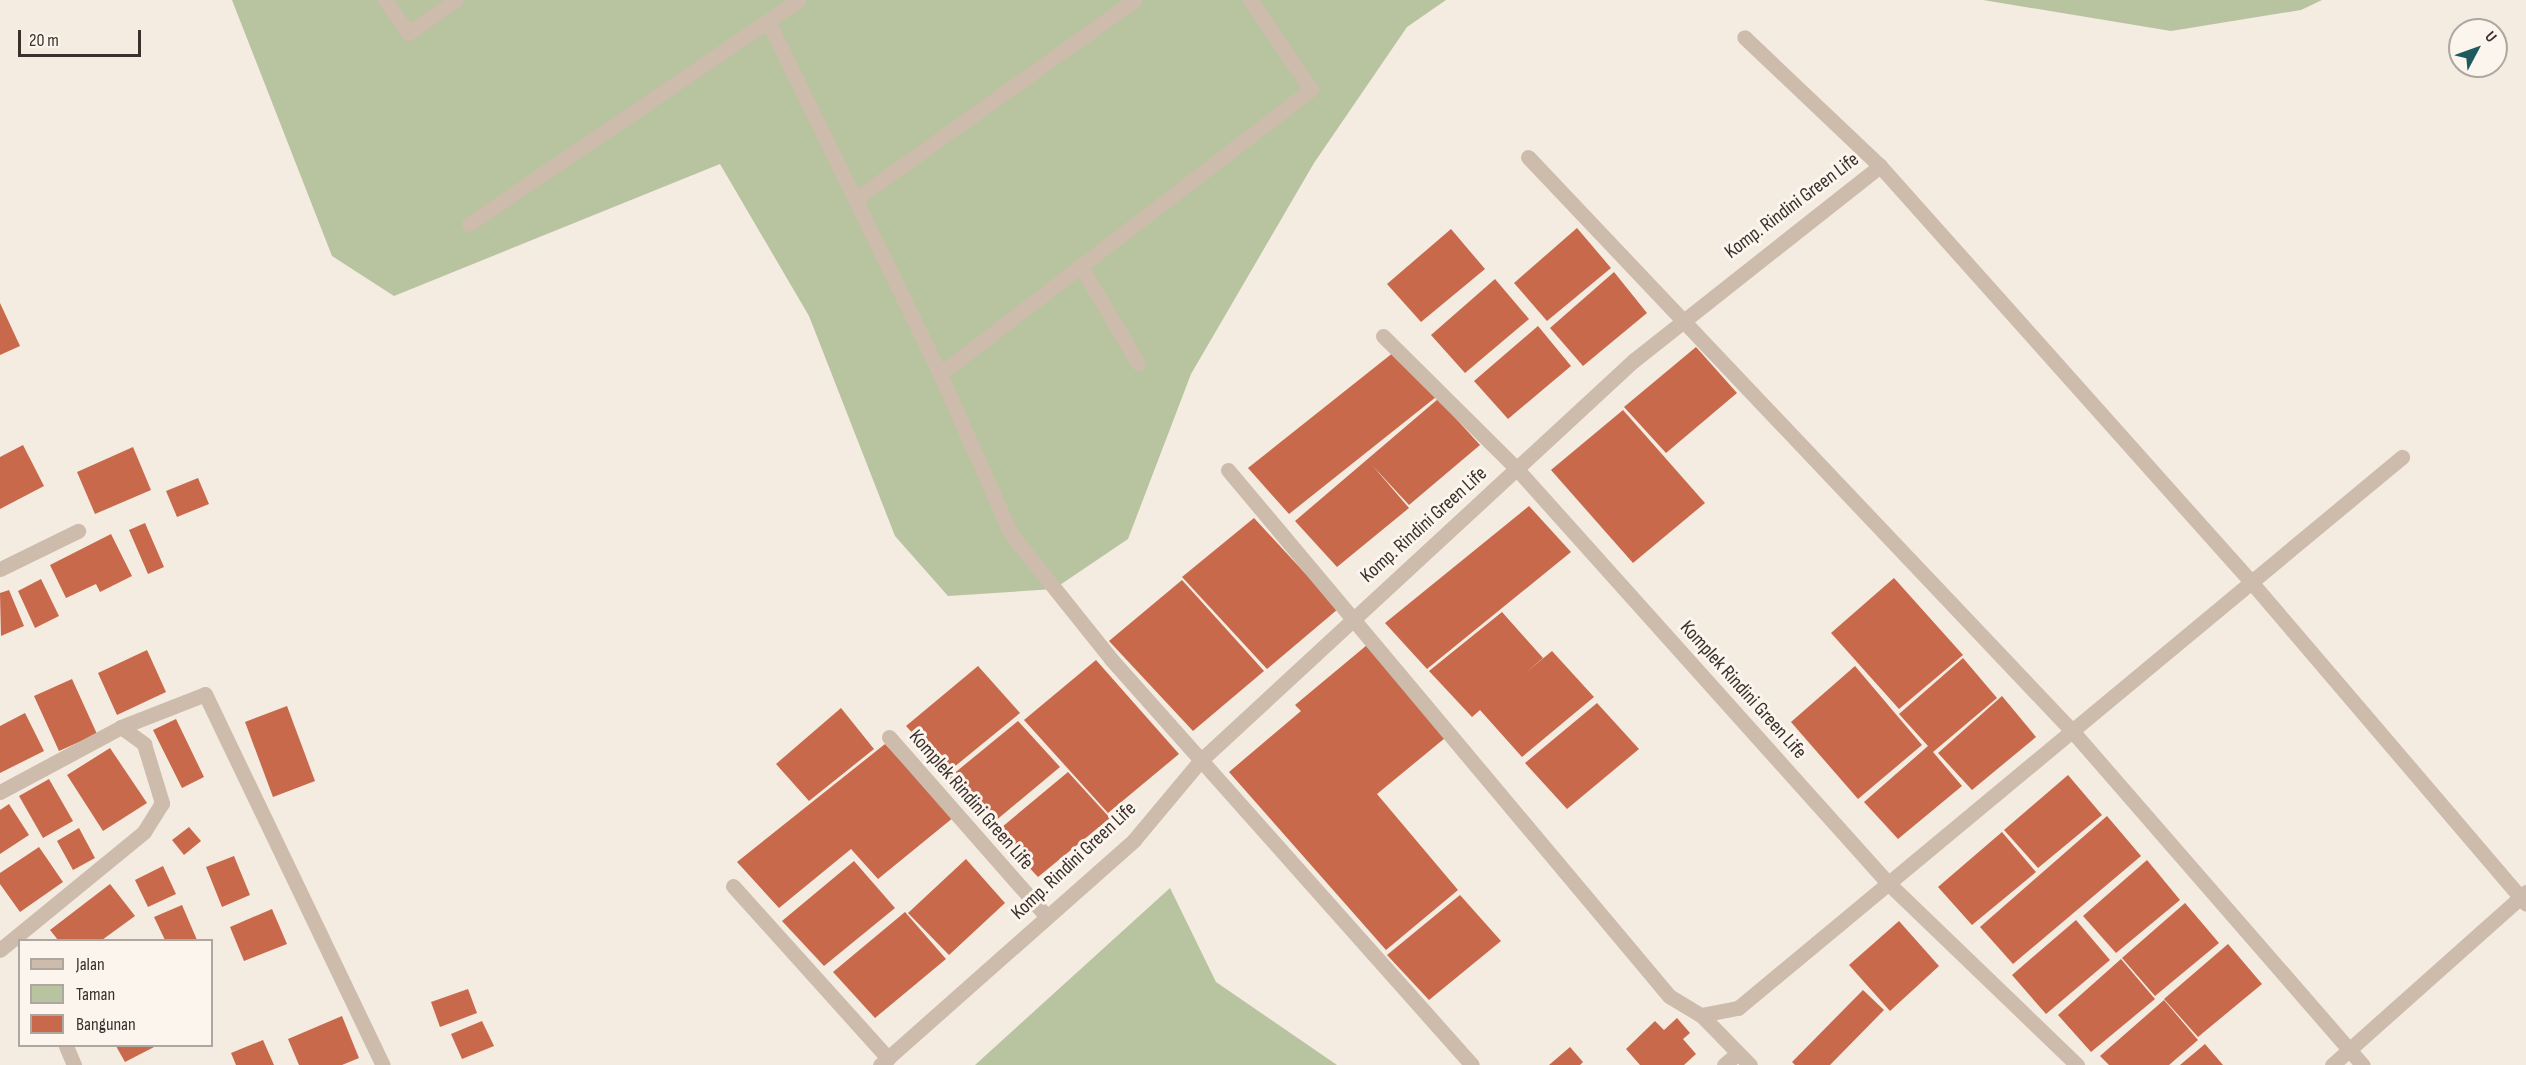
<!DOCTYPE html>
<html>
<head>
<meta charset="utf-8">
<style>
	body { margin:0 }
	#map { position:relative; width:2526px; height:1065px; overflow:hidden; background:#f4ebe1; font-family:"Sofia Sans Condensed",sans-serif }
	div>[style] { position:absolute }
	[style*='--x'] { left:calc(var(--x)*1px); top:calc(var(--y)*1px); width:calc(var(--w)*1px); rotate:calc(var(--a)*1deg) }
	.green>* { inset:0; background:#b8c4a0 }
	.building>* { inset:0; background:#c8694b }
	.minor>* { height:15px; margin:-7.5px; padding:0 7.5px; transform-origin:7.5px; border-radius:7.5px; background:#cdbbac }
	span { translate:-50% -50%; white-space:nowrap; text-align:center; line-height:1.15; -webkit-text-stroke:6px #fbf5ee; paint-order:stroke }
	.street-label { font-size:20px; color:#3b302b }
	.legend { position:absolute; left:18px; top:939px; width:195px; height:108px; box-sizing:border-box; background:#fbf5ee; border:2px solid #aea6a0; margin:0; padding:8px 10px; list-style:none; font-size:18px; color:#3b302b }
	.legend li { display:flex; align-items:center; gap:12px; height:30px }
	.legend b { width:30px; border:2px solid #aea6a0 }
	.north { position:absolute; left:2448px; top:18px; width:60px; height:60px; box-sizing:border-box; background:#fbf5ee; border:2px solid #aea6a0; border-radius:50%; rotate:49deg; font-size:16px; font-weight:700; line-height:24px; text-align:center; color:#3b302b }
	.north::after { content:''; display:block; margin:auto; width:21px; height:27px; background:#1f5a5e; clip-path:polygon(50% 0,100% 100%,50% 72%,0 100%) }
	.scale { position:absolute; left:18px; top:30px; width:123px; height:27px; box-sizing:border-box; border:3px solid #3b302b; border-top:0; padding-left:8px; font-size:18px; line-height:21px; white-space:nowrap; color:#3b302b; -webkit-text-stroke:4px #fbf5ee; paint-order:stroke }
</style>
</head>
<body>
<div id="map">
	<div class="green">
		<i style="clip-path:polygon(232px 0,1446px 0,1407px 27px,1314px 163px,1191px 374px,1128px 539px,1054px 589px,948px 596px,895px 536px,809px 316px,720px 164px,394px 296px,332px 256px)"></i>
		<i style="clip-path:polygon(1983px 0,2322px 0,2301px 10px,2171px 31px)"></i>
		<i style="clip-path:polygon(1170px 888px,1216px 982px,1337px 1065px,975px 1065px)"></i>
	</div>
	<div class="building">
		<i style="clip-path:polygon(1577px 228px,1611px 268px,1547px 321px,1514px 283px)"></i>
		<i style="clip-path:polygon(1451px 229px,1485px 269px,1421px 322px,1387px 284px)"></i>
		<i style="clip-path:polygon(1614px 272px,1647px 313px,1583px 366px,1550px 328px)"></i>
		<i style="clip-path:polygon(1495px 279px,1529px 319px,1465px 373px,1431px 335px)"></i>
		<i style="clip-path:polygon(0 303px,20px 346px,0 355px)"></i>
		<i style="clip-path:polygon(1538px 326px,1571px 366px,1508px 419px,1474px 381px)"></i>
		<i style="clip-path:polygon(1696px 347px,1737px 393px,1666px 453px,1624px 407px)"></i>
		<i style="clip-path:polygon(1394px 352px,1436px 397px,1289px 514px,1248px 468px)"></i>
		<i style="clip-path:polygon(1438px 399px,1480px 445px,1409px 505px,1372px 465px,1409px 508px,1337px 567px,1295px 521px)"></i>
		<i style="clip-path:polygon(1623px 410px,1705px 503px,1633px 563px,1551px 470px)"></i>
		<i style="clip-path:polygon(23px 445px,44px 486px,0 509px,0 457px)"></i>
		<i style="clip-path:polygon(133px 447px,151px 490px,95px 514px,77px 472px)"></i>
		<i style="clip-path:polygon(198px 478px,209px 504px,177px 517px,166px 491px)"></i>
		<i style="clip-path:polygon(1529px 506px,1571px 552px,1427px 669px,1385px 623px)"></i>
		<i style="clip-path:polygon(1254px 518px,1338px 609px,1267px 669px,1182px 577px)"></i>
		<i style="clip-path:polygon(145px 523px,164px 567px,148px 574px,129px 530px)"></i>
		<i style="clip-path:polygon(111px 534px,132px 576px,100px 592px,96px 584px,66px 598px,50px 565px)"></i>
		<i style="clip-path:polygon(1894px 578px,1963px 655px,1899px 709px,1831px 633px)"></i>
		<i style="clip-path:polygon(41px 579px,59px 616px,35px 628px,18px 591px)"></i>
		<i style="clip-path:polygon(1182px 580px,1264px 671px,1193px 731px,1109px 641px)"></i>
		<i style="clip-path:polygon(9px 590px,24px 626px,1px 636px,0 593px)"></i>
		<i style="clip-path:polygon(1502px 612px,1543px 658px,1523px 675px,1552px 651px,1594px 697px,1522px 757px,1480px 710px,1472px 717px,1429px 671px)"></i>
		<i style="clip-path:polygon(1367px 645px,1445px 738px,1377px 794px,1458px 890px,1386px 950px,1229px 772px,1301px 711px,1295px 705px)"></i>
		<i style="clip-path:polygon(147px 650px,166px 692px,117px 715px,98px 673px)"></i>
		<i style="clip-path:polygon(1963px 658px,1997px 698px,1933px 752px,1962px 786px,1898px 839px,1864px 802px,1928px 746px,1899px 714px)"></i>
		<i style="clip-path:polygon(1096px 660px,1179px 754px,1108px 813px,1024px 720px)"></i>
		<i style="clip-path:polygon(978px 666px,1020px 713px,948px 772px,906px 726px)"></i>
		<i style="clip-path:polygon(1855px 666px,1922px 745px,1858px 799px,1791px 722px)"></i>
		<i style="clip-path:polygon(72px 679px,97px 734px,59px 751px,34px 696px)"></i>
		<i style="clip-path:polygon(2002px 696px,2036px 737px,1972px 790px,1938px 753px)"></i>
		<i style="clip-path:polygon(1597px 703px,1639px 749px,1567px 809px,1525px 763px)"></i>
		<i style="clip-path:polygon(287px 706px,315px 781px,273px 797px,245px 722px)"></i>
		<i style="clip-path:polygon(841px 708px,874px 749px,809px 801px,776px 764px)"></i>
		<i style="clip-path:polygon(25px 713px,44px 751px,0 773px,0 726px)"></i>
		<i style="clip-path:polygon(176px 719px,204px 777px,182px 788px,153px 730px)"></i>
		<i style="clip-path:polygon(1018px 721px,1060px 767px,988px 827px,946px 780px)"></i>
		<i style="clip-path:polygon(885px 744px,954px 817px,878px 879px,851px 849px,779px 908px,737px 862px)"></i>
		<i style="clip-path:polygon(110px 748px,147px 803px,103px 831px,67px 775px)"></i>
		<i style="clip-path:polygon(1068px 772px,1110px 818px,1038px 877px,996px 832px)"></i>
		<i style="clip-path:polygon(2068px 775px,2102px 815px,2038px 868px,2004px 830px)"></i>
		<i style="clip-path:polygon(49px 779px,73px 821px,43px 838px,19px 796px)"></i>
		<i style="clip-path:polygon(9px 804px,29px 835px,0 854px,0 810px)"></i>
		<i style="clip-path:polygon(2107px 816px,2141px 856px,2013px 964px,1980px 927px)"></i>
		<i style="clip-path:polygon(189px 827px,201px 841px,184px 855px,172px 840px)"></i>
		<i style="clip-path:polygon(79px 828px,95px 858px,73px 870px,57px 841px)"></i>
		<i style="clip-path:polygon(2002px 832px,2036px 872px,1972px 925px,1938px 887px)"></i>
		<i style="clip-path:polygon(39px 847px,63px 882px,20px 912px,0 884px,0 873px)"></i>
		<i style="clip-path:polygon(234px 856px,250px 895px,222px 907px,206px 867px)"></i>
		<i style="clip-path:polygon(966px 859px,1005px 903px,949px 955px,908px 913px)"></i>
		<i style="clip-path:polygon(2147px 860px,2180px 900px,2116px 953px,2083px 916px)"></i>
		<i style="clip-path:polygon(854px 861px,895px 908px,824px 966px,782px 921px)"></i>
		<i style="clip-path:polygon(163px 866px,176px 894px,148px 907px,135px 880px)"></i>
		<i style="clip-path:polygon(110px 884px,135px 916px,102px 940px,58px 940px,50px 930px)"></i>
		<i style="clip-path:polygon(1460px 895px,1501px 941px,1429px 1000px,1387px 955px)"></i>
		<i style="clip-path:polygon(2185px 903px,2219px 943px,2155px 996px,2122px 958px)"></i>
		<i style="clip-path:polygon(182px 905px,197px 940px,165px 940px,154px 917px)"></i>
		<i style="clip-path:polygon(272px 909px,287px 944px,244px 961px,230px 927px)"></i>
		<i style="clip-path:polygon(905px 912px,946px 959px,875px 1018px,833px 972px)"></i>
		<i style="clip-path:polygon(2076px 920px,2110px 960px,2046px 1014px,2012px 975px)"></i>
		<i style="clip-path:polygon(1899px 921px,1939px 966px,1890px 1011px,1849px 965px)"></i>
		<i style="clip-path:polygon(2228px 944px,2262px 984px,2198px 1037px,2164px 999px)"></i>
		<i style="clip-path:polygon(2121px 959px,2155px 999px,2091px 1052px,2058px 1015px)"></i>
		<i style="clip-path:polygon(468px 989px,477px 1013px,440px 1027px,431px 1002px)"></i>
		<i style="clip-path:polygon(1863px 990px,1884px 1010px,1830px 1065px,1795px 1065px,1792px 1062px)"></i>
		<i style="clip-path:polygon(2164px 1000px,2198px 1040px,2169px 1065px,2109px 1065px,2100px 1056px)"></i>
		<i style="clip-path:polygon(342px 1016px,359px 1058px,342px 1065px,299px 1065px,288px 1039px)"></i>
		<i style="clip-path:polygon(1677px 1018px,1690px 1033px,1683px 1039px,1696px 1054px,1684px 1065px,1640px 1065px,1626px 1049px,1655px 1021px,1664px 1030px)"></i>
		<i style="clip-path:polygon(482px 1021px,494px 1046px,462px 1059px,451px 1034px)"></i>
		<i style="clip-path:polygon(263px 1040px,274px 1065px,236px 1065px,231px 1053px)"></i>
		<i style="clip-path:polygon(2205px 1044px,2223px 1065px,2180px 1065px)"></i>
		<i style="clip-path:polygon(116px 1046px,156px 1046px,125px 1062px)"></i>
		<i style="clip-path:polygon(1570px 1047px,1583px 1062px,1580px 1065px,1549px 1065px)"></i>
	</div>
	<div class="minor">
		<i style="--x:385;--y:0;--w:40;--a:55.1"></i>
		<i style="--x:408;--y:33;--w:58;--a:-34.5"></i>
		<i style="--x:768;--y:21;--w:393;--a:64"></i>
		<i style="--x:940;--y:374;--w:175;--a:66.1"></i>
		<i style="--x:1011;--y:534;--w:160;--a:51.3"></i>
		<i style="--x:1111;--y:659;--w:543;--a:48.36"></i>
		<i style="--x:1528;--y:157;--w:794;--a:46.53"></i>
		<i style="--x:2074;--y:733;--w:440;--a:49"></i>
		<i style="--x:1880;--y:166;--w:559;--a:48.26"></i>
		<i style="--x:2252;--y:583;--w:422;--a:49.5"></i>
		<i style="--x:857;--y:198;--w:341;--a:-35.5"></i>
		<i style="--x:469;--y:224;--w:398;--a:-34.2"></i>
		<i style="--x:1080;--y:265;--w:114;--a:59.4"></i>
		<i style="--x:1383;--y:336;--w:187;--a:44.8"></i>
		<i style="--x:1516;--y:468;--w:556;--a:48.14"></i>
		<i style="--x:1887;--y:882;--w:264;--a:43.9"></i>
		<i style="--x:940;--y:374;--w:468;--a:-37.5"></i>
		<i style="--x:1311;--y:89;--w:108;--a:-124.4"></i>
		<i style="--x:1228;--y:470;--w:686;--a:50.02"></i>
		<i style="--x:1669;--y:996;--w:37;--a:31"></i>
		<i style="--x:1701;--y:1015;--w:38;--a:-11"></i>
		<i style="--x:1738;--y:1008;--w:863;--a:-39.69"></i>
		<i style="--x:0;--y:569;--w:87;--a:-26"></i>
		<i style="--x:121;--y:727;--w:90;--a:-21.4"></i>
		<i style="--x:205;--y:694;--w:411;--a:64.4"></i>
		<i style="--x:889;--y:737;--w:238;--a:48.7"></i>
		<i style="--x:0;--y:792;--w:137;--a:-28.2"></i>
		<i style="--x:121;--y:727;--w:29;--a:36"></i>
		<i style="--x:144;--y:744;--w:62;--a:73"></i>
		<i style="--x:162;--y:803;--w:34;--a:122"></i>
		<i style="--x:144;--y:832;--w:186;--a:140.7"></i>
		<i style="--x:733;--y:886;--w:232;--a:48"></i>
		<i style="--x:1701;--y:1015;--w:70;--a:45.6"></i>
		<i style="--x:66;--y:1046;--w:21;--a:67"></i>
		<i style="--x:880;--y:1065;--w:339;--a:-41.5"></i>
		<i style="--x:1134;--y:840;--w:103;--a:-50.1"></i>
		<i style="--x:1200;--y:761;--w:589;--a:-42.73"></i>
		<i style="--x:1633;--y:361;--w:315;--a:-38.3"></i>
		<i style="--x:1880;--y:166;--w:187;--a:-136.5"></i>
		<i style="--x:1724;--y:1065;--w:18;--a:-41"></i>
		<i style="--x:2332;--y:1065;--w:260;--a:-41.7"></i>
	</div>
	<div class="street-label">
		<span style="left:1792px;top:206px;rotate:-37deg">Komp. Rindini Green Life</span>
		<span style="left:1424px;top:525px;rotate:-42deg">Komp. Rindini Green Life</span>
		<span style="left:1743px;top:690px;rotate:48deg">Komplek Rindini Green Life</span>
		<span style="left:971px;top:800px;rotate:49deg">Komplek Rindini Green Life</span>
		<span style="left:1074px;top:861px;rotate:-43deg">Komp. Rindini Green Life</span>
	</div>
	<ul class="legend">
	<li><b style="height:8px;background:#cdbbac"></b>Jalan</li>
	<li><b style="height:16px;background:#b8c4a0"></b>Taman</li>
	<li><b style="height:16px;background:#c8694b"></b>Bangunan</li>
	</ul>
	<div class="north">U</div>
	<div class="scale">20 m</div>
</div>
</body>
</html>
